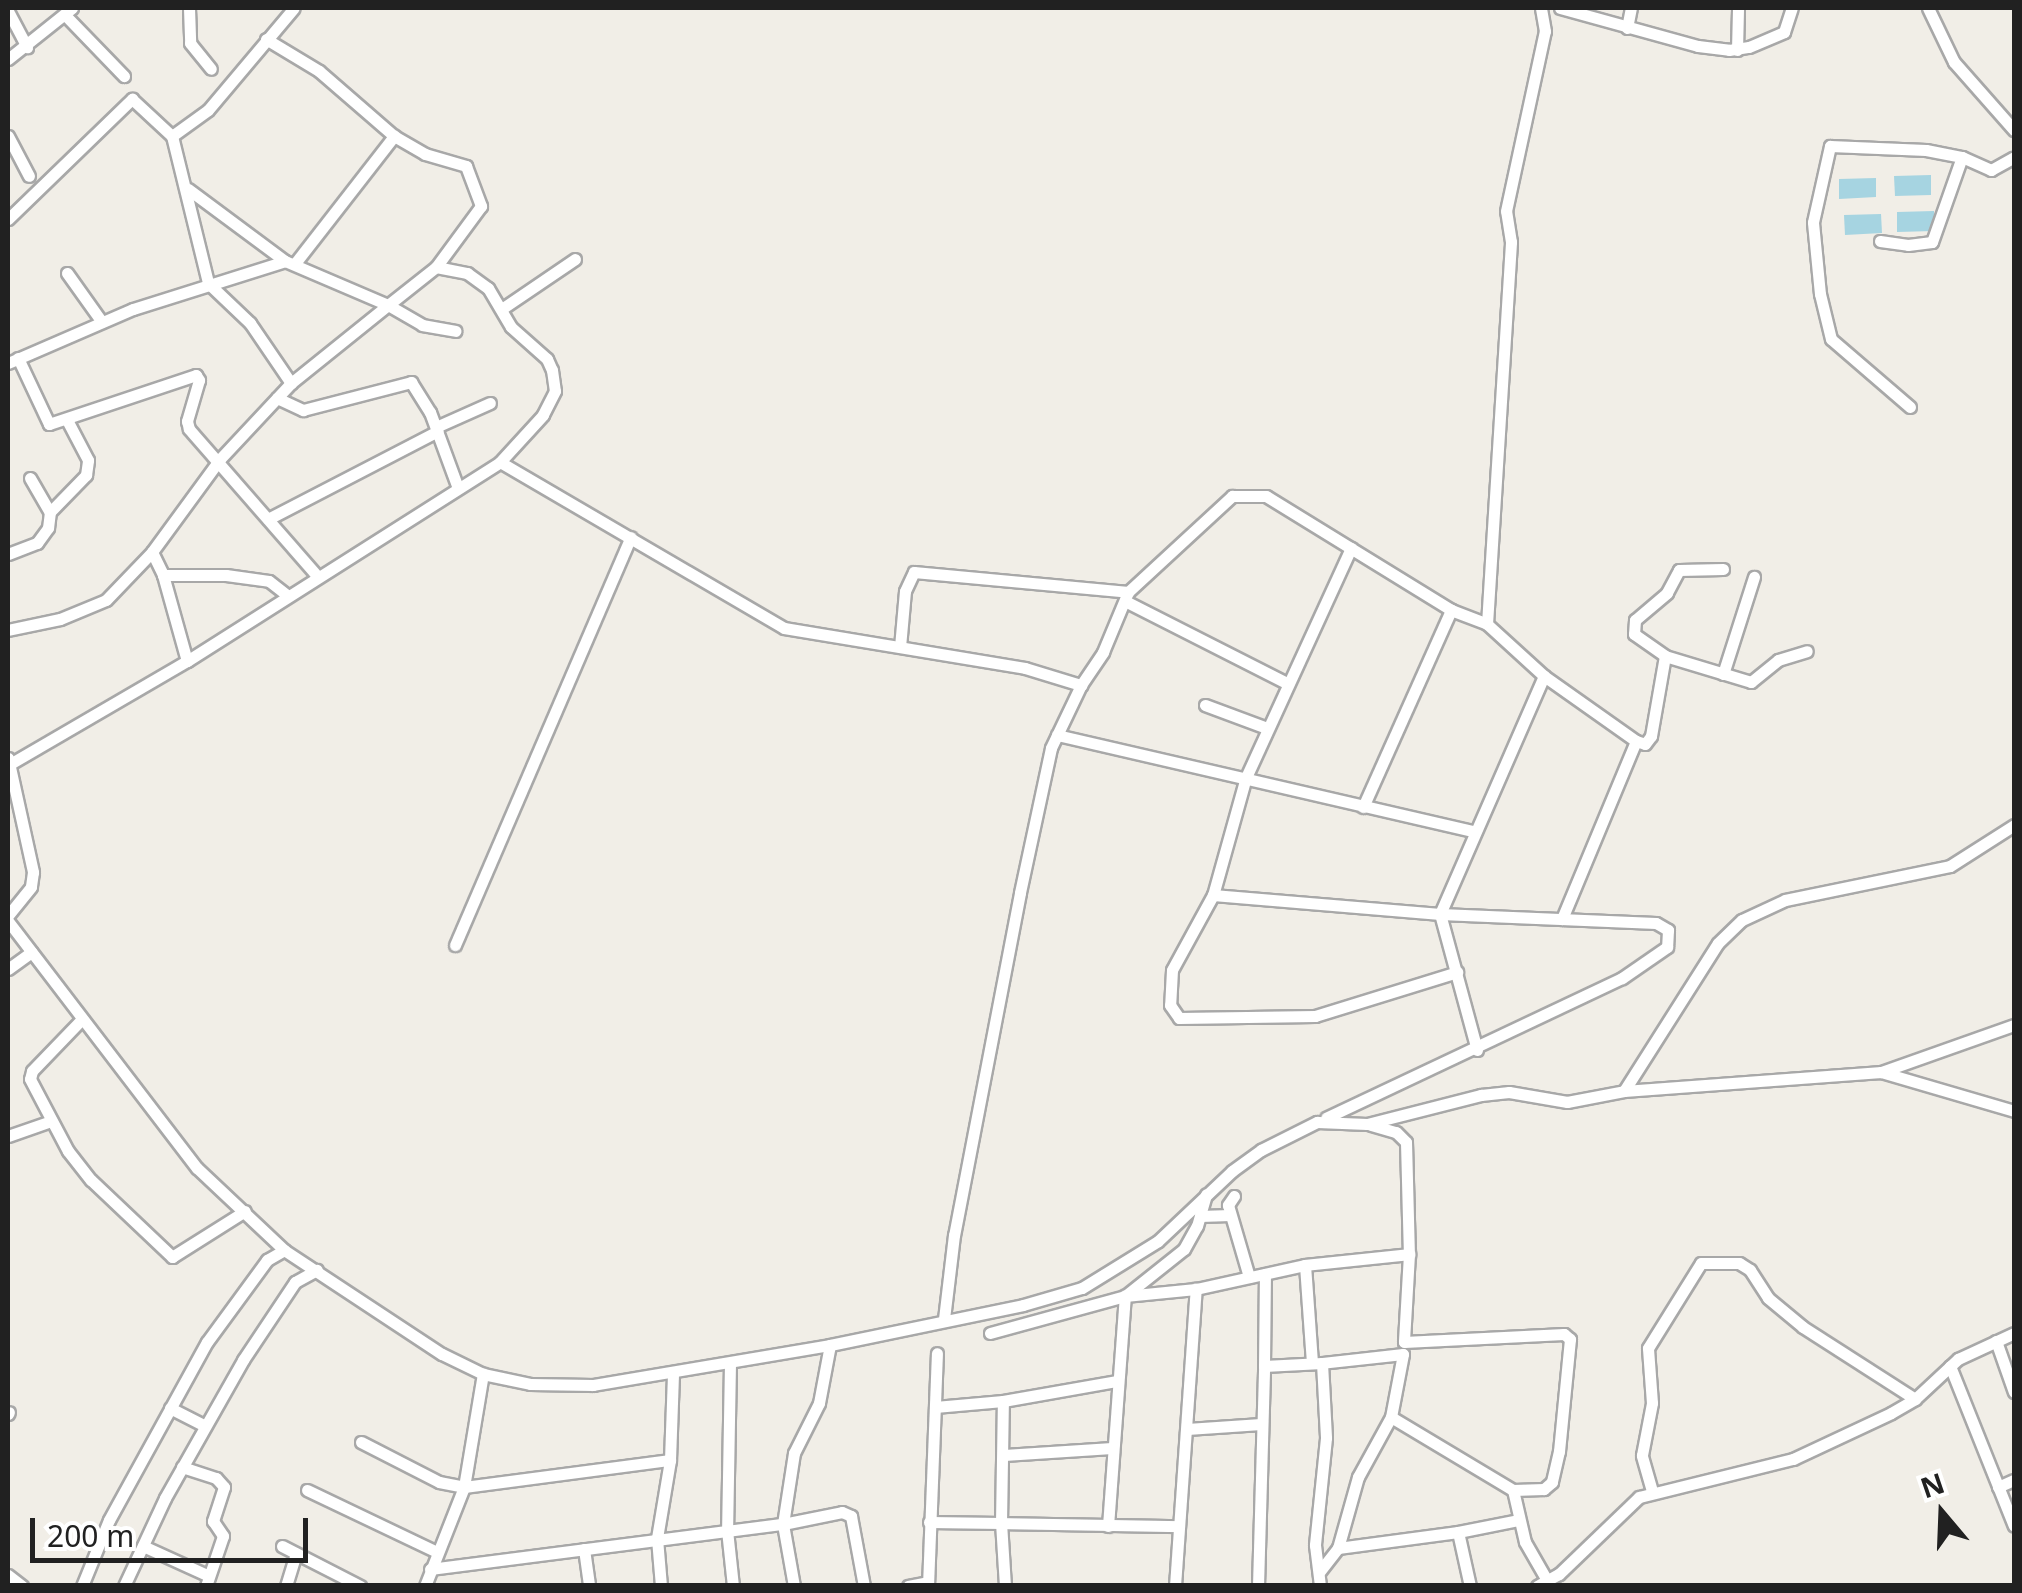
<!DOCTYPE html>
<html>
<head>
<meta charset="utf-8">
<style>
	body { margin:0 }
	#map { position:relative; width:2022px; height:1593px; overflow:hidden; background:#f1eee7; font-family:"Noto Sans",sans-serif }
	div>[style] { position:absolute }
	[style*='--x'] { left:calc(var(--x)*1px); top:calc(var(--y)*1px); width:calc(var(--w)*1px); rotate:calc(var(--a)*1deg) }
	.water>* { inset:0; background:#a6d4e1 }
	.roads { filter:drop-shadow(2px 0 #a8a8a8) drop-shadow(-2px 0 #a8a8a8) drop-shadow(0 2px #a8a8a8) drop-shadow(0 -2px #a8a8a8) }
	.minor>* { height:11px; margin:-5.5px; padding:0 5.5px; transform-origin:5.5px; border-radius:5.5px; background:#fff }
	span { translate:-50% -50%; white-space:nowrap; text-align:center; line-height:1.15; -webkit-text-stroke:8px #fff; paint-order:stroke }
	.frame { position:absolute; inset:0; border:10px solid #212121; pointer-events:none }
	.north { position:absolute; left:1892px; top:1463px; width:100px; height:100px; -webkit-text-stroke:8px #fff; paint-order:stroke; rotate:341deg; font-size:28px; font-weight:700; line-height:40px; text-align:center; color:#212121 }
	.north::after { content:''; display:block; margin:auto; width:35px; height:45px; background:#212121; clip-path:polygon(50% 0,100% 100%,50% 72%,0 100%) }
	.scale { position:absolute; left:30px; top:1518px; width:278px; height:45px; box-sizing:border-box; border:5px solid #212121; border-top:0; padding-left:12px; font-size:30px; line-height:35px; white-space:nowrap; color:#212121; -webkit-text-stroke:8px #fff; paint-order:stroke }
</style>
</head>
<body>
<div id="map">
	<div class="water">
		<i style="clip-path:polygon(1931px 175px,1931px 195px,1895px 196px,1894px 176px)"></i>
		<i style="clip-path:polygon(1876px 178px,1876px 197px,1839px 199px,1839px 179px)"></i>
		<i style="clip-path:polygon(1934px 211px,1934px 231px,1897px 232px,1897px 212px)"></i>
		<i style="clip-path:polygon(1881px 214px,1882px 233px,1845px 235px,1844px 215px)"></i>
	</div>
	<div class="roads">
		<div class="minor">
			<i style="--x:189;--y:8;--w:35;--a:88"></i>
			<i style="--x:190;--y:43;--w:33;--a:51"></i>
			<i style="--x:1560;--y:8;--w:143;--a:15.4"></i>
			<i style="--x:1698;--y:46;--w:31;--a:7"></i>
			<i style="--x:1729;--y:50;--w:20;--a:-9"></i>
			<i style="--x:1749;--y:47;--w:38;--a:-23"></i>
			<i style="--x:1784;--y:32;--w:25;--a:-72"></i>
			<i style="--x:1928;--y:8;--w:60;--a:64.3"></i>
			<i style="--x:1954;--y:62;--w:91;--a:48.6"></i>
			<i style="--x:8;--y:11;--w:41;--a:62.2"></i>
			<i style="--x:65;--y:15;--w:85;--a:46"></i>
			<i style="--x:1627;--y:28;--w:20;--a:-79"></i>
			<i style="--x:266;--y:39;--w:62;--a:31.1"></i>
			<i style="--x:319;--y:71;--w:99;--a:40.9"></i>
			<i style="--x:394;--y:136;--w:36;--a:30"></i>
			<i style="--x:425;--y:154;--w:43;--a:16.3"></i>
			<i style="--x:466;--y:166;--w:43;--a:69.4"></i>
			<i style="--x:481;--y:206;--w:76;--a:126.4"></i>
			<i style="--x:436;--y:267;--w:61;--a:141.6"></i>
			<i style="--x:388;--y:305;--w:39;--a:30"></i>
			<i style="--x:422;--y:325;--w:34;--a:10"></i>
			<i style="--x:1737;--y:50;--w:42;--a:-88.6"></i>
			<i style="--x:8;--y:59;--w:82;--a:-38.6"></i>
			<i style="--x:8;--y:136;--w:45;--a:62.3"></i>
			<i style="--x:172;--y:136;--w:44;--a:-35.8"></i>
			<i style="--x:208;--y:110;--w:133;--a:-49.9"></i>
			<i style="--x:188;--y:189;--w:121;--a:36.6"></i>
			<i style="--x:8;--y:219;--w:173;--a:-44.1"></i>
			<i style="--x:132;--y:99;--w:54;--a:42.8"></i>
			<i style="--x:172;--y:136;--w:151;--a:76.2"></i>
			<i style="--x:208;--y:283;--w:58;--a:43.6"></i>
			<i style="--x:250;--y:323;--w:73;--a:55.7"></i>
			<i style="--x:1880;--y:241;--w:28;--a:8"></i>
			<i style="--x:1908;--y:245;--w:24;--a:-7"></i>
			<i style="--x:1932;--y:242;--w:90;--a:-70.6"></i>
			<i style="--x:296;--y:262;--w:160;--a:-52.1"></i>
			<i style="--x:436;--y:267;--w:32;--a:11"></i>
			<i style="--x:467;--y:273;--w:26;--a:36"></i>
			<i style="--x:488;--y:288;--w:45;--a:59.5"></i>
			<i style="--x:511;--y:327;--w:48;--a:41.6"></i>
			<i style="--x:547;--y:359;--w:12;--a:66"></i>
			<i style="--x:552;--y:370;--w:21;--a:82"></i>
			<i style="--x:555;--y:391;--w:27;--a:117"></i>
			<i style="--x:543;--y:415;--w:64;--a:132.5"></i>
			<i style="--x:67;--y:273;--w:60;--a:54.5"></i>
			<i style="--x:503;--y:308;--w:87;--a:-34.2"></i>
			<i style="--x:18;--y:358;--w:73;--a:64.8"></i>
			<i style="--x:49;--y:424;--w:155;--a:-18.4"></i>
			<i style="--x:196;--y:375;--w:6;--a:59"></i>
			<i style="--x:199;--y:380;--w:43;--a:106.3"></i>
			<i style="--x:187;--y:421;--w:8;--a:76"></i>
			<i style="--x:189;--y:429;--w:196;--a:48.9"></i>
			<i style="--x:8;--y:363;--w:136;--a:-23.4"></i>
			<i style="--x:133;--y:309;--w:159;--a:-17.5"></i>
			<i style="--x:285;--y:261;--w:112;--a:23.1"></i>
			<i style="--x:388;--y:305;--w:124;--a:141.2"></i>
			<i style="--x:291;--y:383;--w:104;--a:133.1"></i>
			<i style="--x:220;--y:459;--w:115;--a:126.2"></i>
			<i style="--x:152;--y:552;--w:66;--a:133.8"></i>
			<i style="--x:106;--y:600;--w:50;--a:157.6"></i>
			<i style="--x:60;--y:619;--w:53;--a:168.1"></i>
			<i style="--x:277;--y:398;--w:29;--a:25"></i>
			<i style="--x:303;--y:410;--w:112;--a:-14.5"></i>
			<i style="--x:411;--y:382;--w:36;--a:58"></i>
			<i style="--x:430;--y:412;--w:81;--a:69.8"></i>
			<i style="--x:1910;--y:407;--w:104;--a:-139.3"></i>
			<i style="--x:1831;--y:339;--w:46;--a:-103.7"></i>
			<i style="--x:1820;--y:294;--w:72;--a:-95.6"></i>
			<i style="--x:1813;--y:222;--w:78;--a:-77.4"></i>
			<i style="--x:1830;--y:146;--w:96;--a:2.4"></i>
			<i style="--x:1926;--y:150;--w:37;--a:11"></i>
			<i style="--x:1962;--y:157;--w:32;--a:24"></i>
			<i style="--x:1991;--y:170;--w:26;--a:-29"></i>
			<i style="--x:436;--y:427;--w:59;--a:-24"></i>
			<i style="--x:30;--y:478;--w:39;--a:60"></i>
			<i style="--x:268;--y:519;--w:191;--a:-27.4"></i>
			<i style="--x:1351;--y:548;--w:252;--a:114.6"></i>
			<i style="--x:1246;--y:777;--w:123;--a:105.6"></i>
			<i style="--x:1213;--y:895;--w:85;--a:118.7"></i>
			<i style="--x:1172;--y:970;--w:35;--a:93"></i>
			<i style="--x:1170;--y:1005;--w:16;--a:55"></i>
			<i style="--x:1179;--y:1018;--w:136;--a:-0.8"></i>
			<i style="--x:1315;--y:1016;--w:149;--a:-17.2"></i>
			<i style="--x:152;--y:552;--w:25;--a:64"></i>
			<i style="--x:163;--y:575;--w:89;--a:74.4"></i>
			<i style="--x:8;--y:554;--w:31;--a:-21"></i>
			<i style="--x:37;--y:543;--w:19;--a:-54"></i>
			<i style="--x:48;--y:528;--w:16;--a:-83"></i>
			<i style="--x:50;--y:512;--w:52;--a:-45.8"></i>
			<i style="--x:86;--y:475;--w:15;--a:-82"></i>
			<i style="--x:88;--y:460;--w:45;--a:-117.7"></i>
			<i style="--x:1723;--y:569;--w:44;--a:178.7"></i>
			<i style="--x:1679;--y:570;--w:26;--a:118"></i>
			<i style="--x:1667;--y:593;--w:42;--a:139.8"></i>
			<i style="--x:1635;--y:620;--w:14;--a:94"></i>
			<i style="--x:1634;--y:634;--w:38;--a:35"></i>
			<i style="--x:1665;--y:656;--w:90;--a:16.8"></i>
			<i style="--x:1751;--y:682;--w:35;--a:-39"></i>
			<i style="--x:1778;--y:660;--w:30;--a:-17"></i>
			<i style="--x:163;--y:575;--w:63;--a:0"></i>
			<i style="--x:226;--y:575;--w:43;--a:7.9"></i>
			<i style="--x:269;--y:581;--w:24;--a:38"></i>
			<i style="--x:1127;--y:602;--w:179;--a:26.9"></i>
			<i style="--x:1487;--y:624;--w:383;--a:-86.4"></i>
			<i style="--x:1511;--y:242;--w:31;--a:-99"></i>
			<i style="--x:1506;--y:211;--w:184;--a:-77.8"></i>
			<i style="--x:1545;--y:31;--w:23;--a:-100"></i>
			<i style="--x:900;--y:647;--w:56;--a:-84.9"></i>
			<i style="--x:905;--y:591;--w:21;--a:-65"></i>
			<i style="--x:914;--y:572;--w:215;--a:5.3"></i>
			<i style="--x:1723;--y:674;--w:102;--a:-72.3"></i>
			<i style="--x:1081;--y:685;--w:40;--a:-56"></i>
			<i style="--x:1103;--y:652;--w:65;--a:-67.4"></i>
			<i style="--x:1128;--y:592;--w:142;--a:-42.7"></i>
			<i style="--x:1232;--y:496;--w:34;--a:0"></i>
			<i style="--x:1266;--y:496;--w:217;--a:31.6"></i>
			<i style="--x:1451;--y:610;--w:39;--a:21"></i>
			<i style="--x:1487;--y:624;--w:77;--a:42.4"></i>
			<i style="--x:1544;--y:676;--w:113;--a:35.2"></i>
			<i style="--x:1636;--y:741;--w:193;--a:112.6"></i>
			<i style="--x:1205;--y:705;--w:66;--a:20.4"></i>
			<i style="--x:1057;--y:735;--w:427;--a:13"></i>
			<i style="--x:1636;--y:741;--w:9;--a:18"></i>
			<i style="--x:1645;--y:744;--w:10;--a:-53"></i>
			<i style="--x:1651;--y:736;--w:81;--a:-80.1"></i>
			<i style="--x:8;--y:758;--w:117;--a:77.6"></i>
			<i style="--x:33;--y:872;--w:15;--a:98"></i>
			<i style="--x:31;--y:887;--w:36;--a:129"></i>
			<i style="--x:10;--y:764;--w:205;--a:-30.2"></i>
			<i style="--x:187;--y:661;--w:371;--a:-32.4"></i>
			<i style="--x:500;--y:462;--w:329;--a:30.3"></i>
			<i style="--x:784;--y:628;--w:244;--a:9.4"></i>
			<i style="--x:1025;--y:668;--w:59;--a:16.9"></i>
			<i style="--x:1081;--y:685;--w:70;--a:115.5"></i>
			<i style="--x:1051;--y:748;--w:148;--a:102.1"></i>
			<i style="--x:1020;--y:893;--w:348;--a:100.9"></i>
			<i style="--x:954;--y:1235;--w:85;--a:96.8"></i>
			<i style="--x:1363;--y:807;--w:216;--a:-65.9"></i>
			<i style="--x:1213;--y:895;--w:228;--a:4.8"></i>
			<i style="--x:1440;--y:914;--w:216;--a:2.4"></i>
			<i style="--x:1656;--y:923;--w:14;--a:30"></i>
			<i style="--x:1668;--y:930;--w:17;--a:93"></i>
			<i style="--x:1667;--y:947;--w:55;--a:145.4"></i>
			<i style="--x:1622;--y:978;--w:327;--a:154.7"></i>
			<i style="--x:8;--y:921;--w:311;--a:52.6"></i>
			<i style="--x:197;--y:1168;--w:120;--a:43.3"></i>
			<i style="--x:284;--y:1250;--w:189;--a:33.4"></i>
			<i style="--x:442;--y:1354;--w:46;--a:26"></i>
			<i style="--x:483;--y:1374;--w:48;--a:12"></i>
			<i style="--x:530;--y:1384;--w:63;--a:0.9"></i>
			<i style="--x:593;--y:1385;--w:240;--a:-9.6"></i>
			<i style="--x:830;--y:1345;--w:197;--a:-11.7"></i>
			<i style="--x:1023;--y:1305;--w:61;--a:-16.1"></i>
			<i style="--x:1082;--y:1288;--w:89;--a:-31.7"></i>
			<i style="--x:1158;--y:1241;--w:102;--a:-43.4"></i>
			<i style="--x:1232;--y:1171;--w:36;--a:-36"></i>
			<i style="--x:1261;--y:1150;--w:63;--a:-26.6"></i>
			<i style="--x:1317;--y:1122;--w:50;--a:2.3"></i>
			<i style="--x:1367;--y:1124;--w:118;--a:-14.3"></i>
			<i style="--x:1481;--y:1095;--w:28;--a:-6"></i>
			<i style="--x:1509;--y:1092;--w:59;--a:9.8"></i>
			<i style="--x:1567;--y:1102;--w:58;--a:-10.9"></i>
			<i style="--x:1624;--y:1091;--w:175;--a:-57.6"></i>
			<i style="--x:1718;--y:943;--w:33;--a:-44"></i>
			<i style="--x:1742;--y:920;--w:47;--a:-24.9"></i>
			<i style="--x:1785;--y:900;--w:168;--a:-11.6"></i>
			<i style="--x:1950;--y:866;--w:76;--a:-32.6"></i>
			<i style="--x:455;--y:945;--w:444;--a:-66.7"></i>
			<i style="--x:8;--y:969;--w:29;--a:-36"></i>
			<i style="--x:82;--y:1019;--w:72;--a:133.9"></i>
			<i style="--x:32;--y:1071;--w:8;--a:104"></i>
			<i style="--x:30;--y:1079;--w:81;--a:62.2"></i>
			<i style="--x:68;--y:1151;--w:37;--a:52"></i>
			<i style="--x:91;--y:1180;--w:112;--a:43.5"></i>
			<i style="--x:172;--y:1257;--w:86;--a:-32.2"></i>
			<i style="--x:1477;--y:1050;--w:141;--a:-105.2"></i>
			<i style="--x:1440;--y:914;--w:260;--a:-66.4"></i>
			<i style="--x:1881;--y:1072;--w:139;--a:16.3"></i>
			<i style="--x:1624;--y:1091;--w:258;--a:-4.2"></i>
			<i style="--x:1881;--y:1072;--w:141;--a:-19.5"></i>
			<i style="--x:1371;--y:1125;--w:26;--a:16"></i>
			<i style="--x:1396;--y:1132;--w:14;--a:45"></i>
			<i style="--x:1406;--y:1142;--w:112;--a:88.5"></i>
			<i style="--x:1409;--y:1254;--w:88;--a:93.3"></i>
			<i style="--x:1404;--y:1342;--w:160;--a:-2.9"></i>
			<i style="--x:1564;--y:1334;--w:8;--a:40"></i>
			<i style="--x:1570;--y:1339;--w:113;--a:95.6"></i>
			<i style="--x:1559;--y:1451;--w:32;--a:103"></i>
			<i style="--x:1552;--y:1482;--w:11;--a:139"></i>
			<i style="--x:1544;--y:1489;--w:31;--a:178"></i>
			<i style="--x:8;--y:1136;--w:46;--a:-19.2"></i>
			<i style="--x:1234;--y:1196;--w:11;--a:124"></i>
			<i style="--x:1228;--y:1205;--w:75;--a:73.7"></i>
			<i style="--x:1200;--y:1216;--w:30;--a:-2"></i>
			<i style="--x:1305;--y:1265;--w:105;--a:-6"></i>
			<i style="--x:990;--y:1333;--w:140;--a:-15.3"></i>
			<i style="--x:1125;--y:1296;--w:71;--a:-5.6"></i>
			<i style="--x:1196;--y:1289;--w:112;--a:-12.4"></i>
			<i style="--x:1305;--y:1265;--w:98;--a:85.9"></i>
			<i style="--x:1996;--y:1341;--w:54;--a:70.6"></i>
			<i style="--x:730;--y:1363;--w:167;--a:91"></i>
			<i style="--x:727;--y:1530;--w:56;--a:83.9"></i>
			<i style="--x:1264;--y:1366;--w:92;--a:-89.4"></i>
			<i style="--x:1950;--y:1366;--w:172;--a:68.2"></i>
			<i style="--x:935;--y:1407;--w:68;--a:-5"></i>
			<i style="--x:1003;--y:1401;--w:116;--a:-10"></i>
			<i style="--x:170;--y:1408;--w:38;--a:27"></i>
			<i style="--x:8;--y:1414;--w:2;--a:-63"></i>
			<i style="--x:1391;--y:1417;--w:142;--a:30.9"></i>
			<i style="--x:1513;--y:1490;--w:53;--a:77"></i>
			<i style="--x:1525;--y:1542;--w:46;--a:60.1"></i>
			<i style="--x:1187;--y:1429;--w:74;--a:-3.9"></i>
			<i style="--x:361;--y:1442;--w:88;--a:27.1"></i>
			<i style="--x:439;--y:1482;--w:25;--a:11"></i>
			<i style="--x:464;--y:1487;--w:208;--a:-7.5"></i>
			<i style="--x:1004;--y:1455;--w:108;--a:-3.7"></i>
			<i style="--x:182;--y:1467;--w:36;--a:18"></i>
			<i style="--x:216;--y:1478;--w:12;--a:48"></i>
			<i style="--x:224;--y:1487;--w:36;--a:108"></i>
			<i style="--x:213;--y:1521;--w:18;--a:56"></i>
			<i style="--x:223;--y:1536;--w:53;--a:108.8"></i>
			<i style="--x:1998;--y:1487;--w:17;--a:-24"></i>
			<i style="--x:307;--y:1490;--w:142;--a:25.5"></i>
			<i style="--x:1652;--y:1491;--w:37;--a:-106"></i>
			<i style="--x:1642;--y:1455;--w:53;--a:-79.1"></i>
			<i style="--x:1652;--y:1403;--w:55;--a:-94.2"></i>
			<i style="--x:1648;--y:1348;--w:100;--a:-58.1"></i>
			<i style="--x:1701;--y:1263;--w:38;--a:0"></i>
			<i style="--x:1739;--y:1263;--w:13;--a:32"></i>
			<i style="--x:1750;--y:1270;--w:33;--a:57"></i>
			<i style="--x:1768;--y:1298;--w:45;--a:39.6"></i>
			<i style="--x:1803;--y:1327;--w:133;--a:32.7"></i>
			<i style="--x:929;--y:1522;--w:72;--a:0.8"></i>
			<i style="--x:1001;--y:1523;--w:122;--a:-89.1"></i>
			<i style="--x:1108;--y:1526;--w:231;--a:-85.8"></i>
			<i style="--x:1125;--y:1296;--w:75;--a:-38.5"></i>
			<i style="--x:1184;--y:1249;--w:26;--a:-61"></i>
			<i style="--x:1197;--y:1226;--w:33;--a:-74"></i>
			<i style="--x:1458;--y:1532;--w:61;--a:-11.3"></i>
			<i style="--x:143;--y:1546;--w:72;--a:24.4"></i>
			<i style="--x:282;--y:1546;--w:88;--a:27.1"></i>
			<i style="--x:1338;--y:1548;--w:121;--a:-7.6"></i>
			<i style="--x:1458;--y:1532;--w:55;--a:77.5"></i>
			<i style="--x:584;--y:1549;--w:37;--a:82"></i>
			<i style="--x:430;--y:1569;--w:356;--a:-7.3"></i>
			<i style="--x:783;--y:1524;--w:72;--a:-81.2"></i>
			<i style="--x:794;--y:1453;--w:56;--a:-63.4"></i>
			<i style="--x:819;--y:1403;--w:59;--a:-79.3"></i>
			<i style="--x:1320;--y:1571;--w:29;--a:-52"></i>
			<i style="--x:1338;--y:1548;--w:74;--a:-74.3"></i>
			<i style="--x:1358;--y:1477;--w:68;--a:-61.2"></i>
			<i style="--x:1391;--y:1417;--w:64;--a:-79.2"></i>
			<i style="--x:1403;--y:1354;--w:81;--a:173.7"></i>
			<i style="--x:8;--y:1575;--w:18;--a:38"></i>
			<i style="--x:82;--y:1586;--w:71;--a:-67.8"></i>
			<i style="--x:109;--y:1520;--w:203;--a:-61.2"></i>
			<i style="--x:207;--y:1342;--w:102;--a:-53.8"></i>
			<i style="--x:267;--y:1260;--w:20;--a:-30"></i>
			<i style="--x:124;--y:1586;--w:97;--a:-65"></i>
			<i style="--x:165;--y:1498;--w:159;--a:-60.5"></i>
			<i style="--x:243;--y:1360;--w:94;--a:-56.3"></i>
			<i style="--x:295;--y:1282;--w:25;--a:-29"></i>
			<i style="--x:286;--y:1586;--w:34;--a:-73"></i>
			<i style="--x:425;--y:1586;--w:106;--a:-68.5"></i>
			<i style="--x:464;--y:1487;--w:115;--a:-80.5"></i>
			<i style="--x:661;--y:1586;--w:48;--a:-94.8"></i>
			<i style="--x:657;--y:1538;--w:79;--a:-80.5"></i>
			<i style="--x:670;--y:1460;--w:87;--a:-88"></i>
			<i style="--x:794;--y:1586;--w:63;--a:-100.1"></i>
			<i style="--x:783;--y:1524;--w:60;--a:-11.5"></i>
			<i style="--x:842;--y:1512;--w:10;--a:24"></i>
			<i style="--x:851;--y:1516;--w:71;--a:79.5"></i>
			<i style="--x:908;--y:1586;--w:20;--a:-11"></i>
			<i style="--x:928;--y:1586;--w:233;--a:-87.8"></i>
			<i style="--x:1005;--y:1586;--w:63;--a:-93.6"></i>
			<i style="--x:1001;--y:1523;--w:176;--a:1"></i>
			<i style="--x:1175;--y:1586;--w:298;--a:-86"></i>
			<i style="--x:1258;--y:1586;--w:220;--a:-88.4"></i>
			<i style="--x:1264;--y:1366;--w:58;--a:-3"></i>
			<i style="--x:1322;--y:1363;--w:75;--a:86.9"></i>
			<i style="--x:1326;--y:1438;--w:108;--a:95.9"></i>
			<i style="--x:1315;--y:1545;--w:41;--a:83"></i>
			<i style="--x:1537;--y:1586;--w:25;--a:-29"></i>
			<i style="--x:1559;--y:1574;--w:111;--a:-43.9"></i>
			<i style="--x:1639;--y:1497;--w:159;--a:-13.9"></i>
			<i style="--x:1793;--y:1459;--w:108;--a:-25.1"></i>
			<i style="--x:1891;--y:1413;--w:28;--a:-30"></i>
			<i style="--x:1915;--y:1399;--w:59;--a:-42.9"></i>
			<i style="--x:1958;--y:1359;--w:62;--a:-24.9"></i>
		</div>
	</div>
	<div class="frame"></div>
	<div class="north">N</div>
	<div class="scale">200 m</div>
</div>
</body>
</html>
